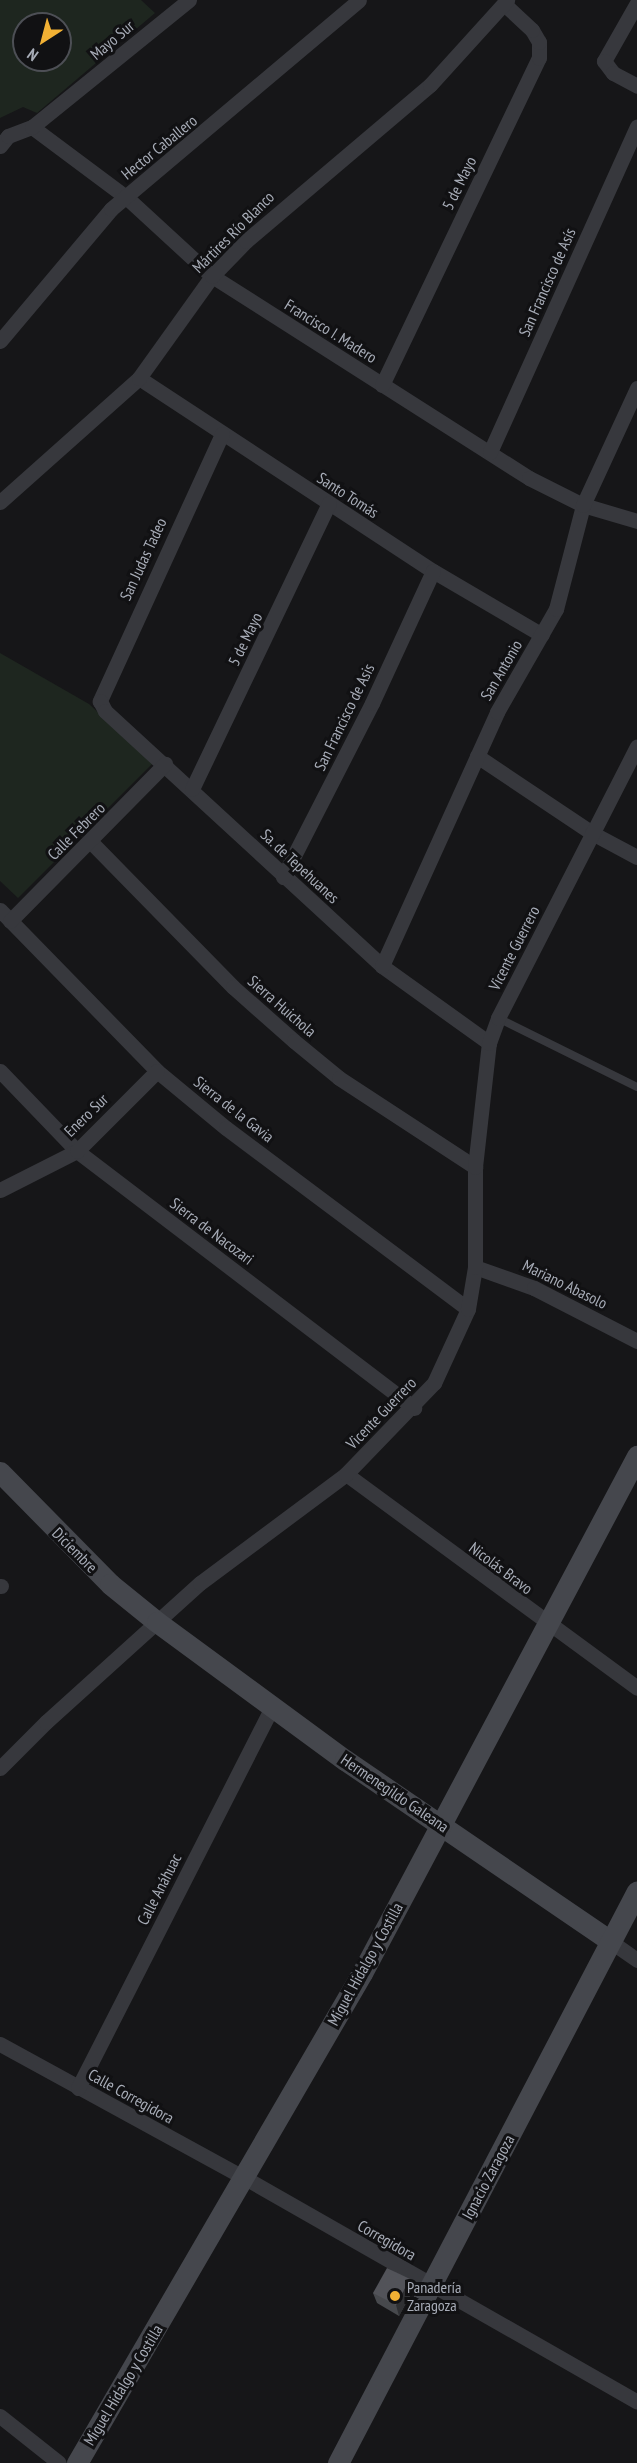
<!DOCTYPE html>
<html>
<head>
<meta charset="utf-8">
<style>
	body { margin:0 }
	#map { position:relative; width:637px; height:2463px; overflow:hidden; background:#161618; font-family:"PT Sans Narrow",sans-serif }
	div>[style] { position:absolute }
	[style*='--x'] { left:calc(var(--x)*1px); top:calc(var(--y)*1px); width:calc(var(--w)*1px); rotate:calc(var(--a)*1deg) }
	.green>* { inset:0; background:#1e261f }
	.lane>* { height:8px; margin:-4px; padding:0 4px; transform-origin:4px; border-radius:4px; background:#37383d }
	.street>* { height:15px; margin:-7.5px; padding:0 7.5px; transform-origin:7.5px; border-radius:7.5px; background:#37383d }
	.secondary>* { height:21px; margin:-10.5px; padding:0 10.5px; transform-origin:10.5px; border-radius:10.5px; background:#45474d }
	.wall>* { inset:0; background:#47494d }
	.shaded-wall>* { inset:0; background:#2f3033 }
	.building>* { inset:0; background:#525359 }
	.dots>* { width:16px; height:16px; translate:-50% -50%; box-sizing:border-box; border:3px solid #111113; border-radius:50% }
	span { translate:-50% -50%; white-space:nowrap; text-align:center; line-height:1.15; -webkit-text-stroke:6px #111113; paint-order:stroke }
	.street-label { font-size:16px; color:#a8adb8 }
	.poi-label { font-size:16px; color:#a8adb8 }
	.left { translate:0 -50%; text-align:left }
	.north { position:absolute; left:12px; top:12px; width:60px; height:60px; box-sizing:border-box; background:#111113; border:2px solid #4d4f55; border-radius:50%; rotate:216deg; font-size:16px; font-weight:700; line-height:24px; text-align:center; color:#a8adb8 }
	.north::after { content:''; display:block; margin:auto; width:21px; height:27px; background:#f2b134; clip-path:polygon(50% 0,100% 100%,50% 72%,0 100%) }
</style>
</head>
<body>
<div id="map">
	<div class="green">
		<i style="clip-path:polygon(evenodd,0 0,141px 0,155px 13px,37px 113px,23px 107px,0 118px,0 0,24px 24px,60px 24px,60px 60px,24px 60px,24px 24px)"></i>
		<i style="clip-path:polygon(0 653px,89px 704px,153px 763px,18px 898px,0 881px)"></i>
	</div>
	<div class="lane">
		<i style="--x:498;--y:1018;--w:155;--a:26.4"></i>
	</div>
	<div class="street">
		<i style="--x:637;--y:3;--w:67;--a:119.6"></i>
		<i style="--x:604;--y:61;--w:15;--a:53"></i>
		<i style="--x:613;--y:73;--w:27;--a:28"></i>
		<i style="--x:32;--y:127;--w:117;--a:36.7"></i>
		<i style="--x:126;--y:197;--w:117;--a:42.6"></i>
		<i style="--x:212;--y:276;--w:376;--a:32.5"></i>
		<i style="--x:529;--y:478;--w:60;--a:26.6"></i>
		<i style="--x:583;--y:505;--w:56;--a:16.5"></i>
		<i style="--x:0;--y:146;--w:13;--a:-51"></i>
		<i style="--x:8;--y:136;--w:26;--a:-21"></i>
		<i style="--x:32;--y:127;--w:202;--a:-39"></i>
		<i style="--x:0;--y:341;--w:172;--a:-49.9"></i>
		<i style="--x:111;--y:209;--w:324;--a:-40.1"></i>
		<i style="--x:139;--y:378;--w:352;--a:33.3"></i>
		<i style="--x:433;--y:571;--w:126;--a:30.4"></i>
		<i style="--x:382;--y:385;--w:363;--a:-64.4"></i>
		<i style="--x:539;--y:58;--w:16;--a:-90"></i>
		<i style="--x:539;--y:42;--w:14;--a:-120"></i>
		<i style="--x:532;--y:30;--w:38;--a:-137"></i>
		<i style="--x:222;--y:434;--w:294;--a:114.6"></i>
		<i style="--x:100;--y:701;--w:11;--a:63"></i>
		<i style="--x:105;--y:711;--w:377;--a:42.6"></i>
		<i style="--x:382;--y:966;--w:132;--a:35.7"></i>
		<i style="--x:490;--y:452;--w:357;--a:-65.7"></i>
		<i style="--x:0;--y:502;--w:186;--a:-41.7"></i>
		<i style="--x:139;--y:378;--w:125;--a:-54.4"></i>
		<i style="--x:212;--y:276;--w:49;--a:-45.8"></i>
		<i style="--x:246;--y:241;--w:241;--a:-40.3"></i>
		<i style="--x:430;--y:85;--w:115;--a:-47.8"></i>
		<i style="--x:477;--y:756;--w:138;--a:33.8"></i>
		<i style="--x:592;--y:833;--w:51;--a:28.1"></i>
		<i style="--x:192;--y:789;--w:317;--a:-64.4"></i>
		<i style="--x:91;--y:842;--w:203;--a:45.6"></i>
		<i style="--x:233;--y:987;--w:81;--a:41.5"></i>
		<i style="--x:294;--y:1041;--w:58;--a:39.4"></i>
		<i style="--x:339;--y:1078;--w:163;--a:33.2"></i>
		<i style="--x:283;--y:877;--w:195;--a:-62.9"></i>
		<i style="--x:372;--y:703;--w:145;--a:-65.2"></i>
		<i style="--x:0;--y:910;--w:225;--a:45.7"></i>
		<i style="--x:157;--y:1071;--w:89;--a:39.6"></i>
		<i style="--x:226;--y:1128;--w:302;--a:36.8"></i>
		<i style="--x:10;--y:921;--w:221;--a:-45.4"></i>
		<i style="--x:382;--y:966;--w:279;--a:-65.6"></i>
		<i style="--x:497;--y:712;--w:119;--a:-60.2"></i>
		<i style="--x:556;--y:609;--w:107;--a:-75.4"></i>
		<i style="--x:583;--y:505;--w:129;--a:-65.2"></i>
		<i style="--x:0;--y:1071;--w:111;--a:46.1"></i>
		<i style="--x:77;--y:1151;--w:424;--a:37.3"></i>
		<i style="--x:0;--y:1190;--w:86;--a:-26.9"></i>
		<i style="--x:77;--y:1151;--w:113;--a:-45"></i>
		<i style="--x:475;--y:1267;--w:63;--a:19.6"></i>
		<i style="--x:534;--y:1288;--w:116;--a:27.2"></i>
		<i style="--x:346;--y:1474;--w:361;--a:36.3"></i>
		<i style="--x:0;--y:1586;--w:1;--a:0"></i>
		<i style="--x:0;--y:1768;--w:65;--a:-45"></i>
		<i style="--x:46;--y:1722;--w:207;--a:-42.1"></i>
		<i style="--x:200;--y:1583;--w:182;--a:-36.7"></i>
		<i style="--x:346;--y:1474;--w:127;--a:-46"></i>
		<i style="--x:434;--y:1383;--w:81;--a:-65.3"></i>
		<i style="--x:468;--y:1309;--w:43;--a:-80.5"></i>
		<i style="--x:475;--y:1267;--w:100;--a:-90"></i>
		<i style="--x:475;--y:1167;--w:125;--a:-83.6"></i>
		<i style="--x:489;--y:1043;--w:27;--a:-70"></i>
		<i style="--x:498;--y:1018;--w:305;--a:-62.9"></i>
		<i style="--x:610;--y:1941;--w:33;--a:35"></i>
		<i style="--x:0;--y:2044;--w:279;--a:28.7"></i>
		<i style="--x:245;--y:2178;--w:451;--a:29.7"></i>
		<i style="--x:78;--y:2088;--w:429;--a:-63"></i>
		<i style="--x:0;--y:2416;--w:75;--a:38.5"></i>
	</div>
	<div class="secondary">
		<i style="--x:0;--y:1472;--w:157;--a:45.5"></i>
		<i style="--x:110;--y:1584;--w:60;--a:39"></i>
		<i style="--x:157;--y:1622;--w:233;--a:36.3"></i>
		<i style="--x:345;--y:1760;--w:321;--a:34.3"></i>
		<i style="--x:77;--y:2463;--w:567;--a:-59.82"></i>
		<i style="--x:362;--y:1973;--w:586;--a:-61.99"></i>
		<i style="--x:338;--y:2463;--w:645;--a:-62.4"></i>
	</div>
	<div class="wall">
		<i style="clip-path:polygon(413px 2290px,399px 2316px,377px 2303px,373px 2293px)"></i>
	</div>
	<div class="shaded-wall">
		<i style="clip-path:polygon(410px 2279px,413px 2290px,399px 2316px,396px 2305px)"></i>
	</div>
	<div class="building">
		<i style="clip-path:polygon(387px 2268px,410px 2279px,396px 2305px,373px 2293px)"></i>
	</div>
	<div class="dots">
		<i style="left:395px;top:2296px;background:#f2b134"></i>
	</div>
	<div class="street-label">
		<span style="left:112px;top:40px;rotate:-40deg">Mayo Sur</span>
		<span style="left:159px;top:147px;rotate:-39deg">Hector Caballero</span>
		<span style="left:459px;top:183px;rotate:-64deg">5 de Mayo</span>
		<span style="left:233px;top:232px;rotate:-45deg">Mártires Río Blanco</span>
		<span style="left:547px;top:282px;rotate:-66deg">San Francisco de Asís</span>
		<span style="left:331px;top:331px;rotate:32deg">Francisco I. Madero</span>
		<span style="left:348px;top:495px;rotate:33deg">Santo Tomás</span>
		<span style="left:143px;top:559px;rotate:-65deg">San Judas Tadeo</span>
		<span style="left:245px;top:639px;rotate:-64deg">5 de Mayo</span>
		<span style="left:501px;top:670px;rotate:-60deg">San Antonio</span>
		<span style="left:344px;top:717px;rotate:-64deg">San Francisco de Asis</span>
		<span style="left:76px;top:831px;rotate:-45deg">Calle Febrero</span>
		<span style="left:300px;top:866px;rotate:43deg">Sa. de Tepehuanes</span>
		<span style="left:514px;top:948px;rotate:-63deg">Vicente Guerrero</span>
		<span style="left:282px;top:1006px;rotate:41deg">Sierra Huichola</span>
		<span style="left:234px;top:1109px;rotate:38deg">Sierra de la Gavia</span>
		<span style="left:86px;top:1115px;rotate:-44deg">Enero Sur</span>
		<span style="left:212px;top:1231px;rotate:37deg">Sierra de Nacozari</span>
		<span style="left:565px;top:1284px;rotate:26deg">Mariano Abasolo</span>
		<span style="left:381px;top:1413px;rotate:-46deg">Vicente Guerrero</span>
		<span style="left:75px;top:1550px;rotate:45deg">Diciembre</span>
		<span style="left:501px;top:1568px;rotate:37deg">Nicolás Bravo</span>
		<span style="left:395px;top:1793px;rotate:34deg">Hermenegildo Galeana</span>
		<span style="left:159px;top:1889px;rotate:-63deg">Calle Anáhuac</span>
		<span style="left:365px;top:1964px;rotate:-61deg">Miguel Hidalgo y Costilla</span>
		<span style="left:131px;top:2096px;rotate:29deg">Calle Corregidora</span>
		<span style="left:488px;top:2177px;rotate:-62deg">Ignacio Zaragoza</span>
		<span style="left:387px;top:2240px;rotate:30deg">Corregidora</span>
		<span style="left:123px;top:2385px;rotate:-59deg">Miguel Hidalgo y Costilla</span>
	</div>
	<div class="poi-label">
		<span class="left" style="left:407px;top:2296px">Panadería<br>Zaragoza</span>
	</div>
	<div class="north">N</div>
</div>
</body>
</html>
